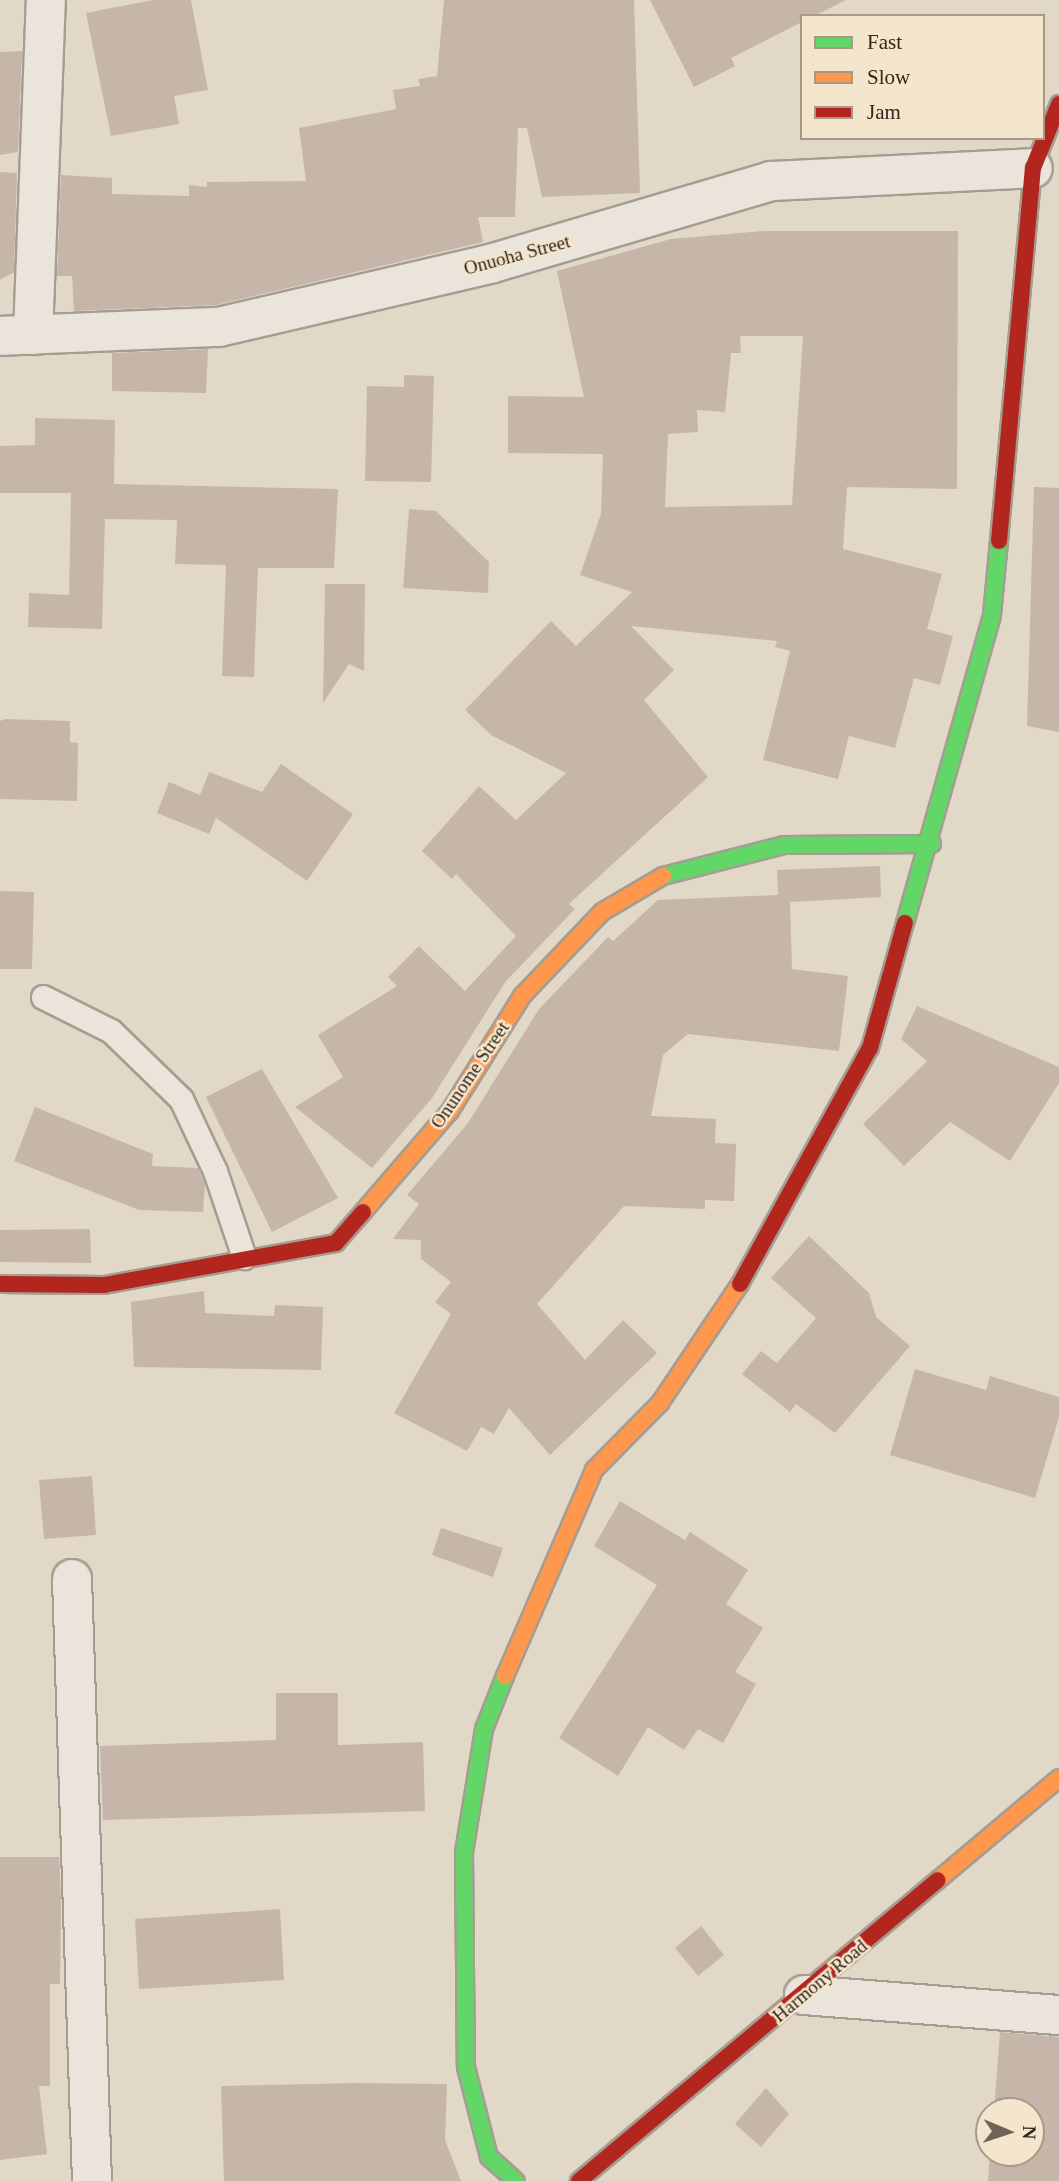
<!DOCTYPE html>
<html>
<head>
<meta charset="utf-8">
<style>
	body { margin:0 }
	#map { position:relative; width:1059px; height:2181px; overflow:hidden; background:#e2d8c8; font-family:Georgia,serif }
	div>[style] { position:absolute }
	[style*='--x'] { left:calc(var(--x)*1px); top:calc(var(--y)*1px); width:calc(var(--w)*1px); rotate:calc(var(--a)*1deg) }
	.building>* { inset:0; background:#c5b6a9 }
	.roads { filter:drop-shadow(2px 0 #a69d92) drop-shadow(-2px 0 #a69d92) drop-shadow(0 2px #a69d92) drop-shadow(0 -2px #a69d92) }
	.lane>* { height:23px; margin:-11.5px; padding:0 11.5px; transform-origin:11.5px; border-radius:11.5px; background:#eae4da }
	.street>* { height:38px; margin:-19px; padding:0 19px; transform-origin:19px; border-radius:19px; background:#eae4da }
	.fast>* { height:16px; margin:-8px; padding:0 8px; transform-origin:8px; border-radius:8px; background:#63d668 }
	.slow>* { height:16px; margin:-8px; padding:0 8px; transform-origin:8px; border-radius:8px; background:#ff974d }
	.jam>* { height:16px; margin:-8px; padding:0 8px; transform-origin:8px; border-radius:8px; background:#b3261e }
	span { translate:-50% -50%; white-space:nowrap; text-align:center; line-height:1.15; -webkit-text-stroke:5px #f4e6cd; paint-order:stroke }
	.street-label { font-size:19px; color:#33251b }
	.legend { position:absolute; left:800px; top:14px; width:245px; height:126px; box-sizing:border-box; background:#f4e6cd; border:2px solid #a79986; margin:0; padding:9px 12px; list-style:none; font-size:21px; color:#33251b }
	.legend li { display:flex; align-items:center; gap:14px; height:35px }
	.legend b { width:35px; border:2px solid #a79986 }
	.north { position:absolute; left:975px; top:2097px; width:70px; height:70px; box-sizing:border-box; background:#f4e6cd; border:2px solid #a79986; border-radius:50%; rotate:92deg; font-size:19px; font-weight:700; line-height:28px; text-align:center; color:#33251b }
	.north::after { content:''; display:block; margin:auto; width:24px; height:32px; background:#706458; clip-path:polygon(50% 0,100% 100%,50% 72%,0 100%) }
</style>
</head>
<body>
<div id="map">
	<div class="building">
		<i style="clip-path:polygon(153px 0,191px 0,208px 90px,174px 96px,179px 124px,111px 136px,86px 13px)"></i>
		<i style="clip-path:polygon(444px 0,634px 0,640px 193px,542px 197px,527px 128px,518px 128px,515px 217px,478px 217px,483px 242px,216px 305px,74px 311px,72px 276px,57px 276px,61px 175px,112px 178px,112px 194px,189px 196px,189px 185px,207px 187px,207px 182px,306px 181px,299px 128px,396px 109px,393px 90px,420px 86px,418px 79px,437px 76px)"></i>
		<i style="clip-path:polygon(650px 0,846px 0,814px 16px,802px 16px,802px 22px,731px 58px,735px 66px,694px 87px)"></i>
		<i style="clip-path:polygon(22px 51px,18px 152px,0 155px,0 52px)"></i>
		<i style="clip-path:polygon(0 172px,17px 173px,14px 272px,0 280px)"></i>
		<i style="clip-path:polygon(evenodd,763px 231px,958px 231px,957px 489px,847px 487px,843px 549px,942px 574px,927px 629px,953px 636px,940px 685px,914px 678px,895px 748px,849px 736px,838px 779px,763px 760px,790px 651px,775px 647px,777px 641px,631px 626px,674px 670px,644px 700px,708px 777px,569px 904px,575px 909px,506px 981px,432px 1098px,372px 1168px,295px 1107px,343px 1077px,318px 1035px,397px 986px,388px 977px,419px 946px,465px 991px,516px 936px,456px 874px,452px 879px,422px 851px,479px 786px,516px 820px,566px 773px,491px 735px,465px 710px,551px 621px,576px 646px,632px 592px,580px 575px,601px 514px,603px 454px,508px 453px,508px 396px,584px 397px,557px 271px,671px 239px,763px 231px,740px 336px,803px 336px,792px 505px,665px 507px,668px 434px,698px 432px,697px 410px,725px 412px,731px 353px,741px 353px,740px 336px)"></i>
		<i style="clip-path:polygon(208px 349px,206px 393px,112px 391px,112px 353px)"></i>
		<i style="clip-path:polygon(404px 375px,434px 376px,431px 482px,365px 481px,367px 386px,404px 387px)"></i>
		<i style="clip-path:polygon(35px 418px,115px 420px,114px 484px,338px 489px,334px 568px,258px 568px,254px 677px,222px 676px,226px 565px,175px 564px,177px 520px,105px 519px,102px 629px,28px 627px,29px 593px,69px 595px,71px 493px,0 493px,0 446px,35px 445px)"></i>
		<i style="clip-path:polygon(1034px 487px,1059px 488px,1059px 732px,1027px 726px)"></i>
		<i style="clip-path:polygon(409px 509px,436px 511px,489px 562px,488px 593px,403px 588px)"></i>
		<i style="clip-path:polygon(325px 584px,365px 584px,364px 671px,349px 664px,323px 703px)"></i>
		<i style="clip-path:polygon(5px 719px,70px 721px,70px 742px,78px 743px,77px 801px,0 799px,0 721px)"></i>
		<i style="clip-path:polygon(281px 764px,353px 814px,307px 881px,216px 818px,209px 834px,157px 813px,169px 782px,200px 795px,209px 772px,262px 792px)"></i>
		<i style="clip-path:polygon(880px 866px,881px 897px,790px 902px,792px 969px,848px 976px,839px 1051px,688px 1034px,663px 1055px,651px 1116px,716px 1119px,715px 1143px,736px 1144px,734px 1201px,705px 1200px,705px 1209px,624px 1206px,537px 1304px,585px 1360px,623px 1320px,657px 1353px,550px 1455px,509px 1408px,494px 1434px,481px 1427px,467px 1451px,394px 1413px,451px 1314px,435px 1302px,451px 1282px,421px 1259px,421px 1240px,393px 1239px,419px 1204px,407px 1195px,468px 1123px,539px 1009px,608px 937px,613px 941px,658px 900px,778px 895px,777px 870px)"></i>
		<i style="clip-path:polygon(0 891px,34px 892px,32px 969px,0 969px)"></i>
		<i style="clip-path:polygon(917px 1006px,1059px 1067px,1059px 1083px,1010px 1161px,950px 1122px,904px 1166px,863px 1124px,927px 1061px,901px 1039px)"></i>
		<i style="clip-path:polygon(262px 1069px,338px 1198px,272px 1232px,206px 1097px)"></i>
		<i style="clip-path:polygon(35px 1107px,153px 1154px,152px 1166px,198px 1168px,205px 1184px,203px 1212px,139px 1210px,14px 1161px)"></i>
		<i style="clip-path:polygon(90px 1229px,91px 1263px,0 1262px,0 1230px)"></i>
		<i style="clip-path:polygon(809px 1236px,869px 1293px,876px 1317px,910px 1346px,835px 1433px,796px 1404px,790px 1412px,742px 1374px,761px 1351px,777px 1363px,816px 1318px,771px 1278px)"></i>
		<i style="clip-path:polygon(204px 1291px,205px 1313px,274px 1316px,275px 1305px,323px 1307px,321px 1370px,134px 1367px,131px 1302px)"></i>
		<i style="clip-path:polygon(915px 1369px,986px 1390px,990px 1376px,1059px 1397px,1059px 1417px,1035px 1498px,890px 1455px)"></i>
		<i style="clip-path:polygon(92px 1476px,96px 1535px,44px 1539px,39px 1480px)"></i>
		<i style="clip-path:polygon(620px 1501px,685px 1540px,690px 1532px,748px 1570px,726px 1604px,763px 1628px,735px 1672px,756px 1684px,723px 1743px,698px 1729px,684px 1750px,648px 1727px,618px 1776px,559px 1738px,657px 1585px,594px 1546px)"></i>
		<i style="clip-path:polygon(441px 1528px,503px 1548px,493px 1577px,432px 1555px)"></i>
		<i style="clip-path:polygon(276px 1693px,338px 1693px,338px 1745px,423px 1742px,425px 1811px,103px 1820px,100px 1746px,276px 1740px)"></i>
		<i style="clip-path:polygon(0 1857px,59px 1857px,61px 1901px,60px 1984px,50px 1984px,50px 2086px,39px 2086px,47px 2154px,0 2160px)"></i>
		<i style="clip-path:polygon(280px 1909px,284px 1980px,139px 1989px,135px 1919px)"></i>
		<i style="clip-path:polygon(701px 1926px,724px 1955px,698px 1976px,675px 1948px)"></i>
		<i style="clip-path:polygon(1000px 2032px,1059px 2037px,1059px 2181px,988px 2181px,990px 2153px,1031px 2153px,1031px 2111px,994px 2111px)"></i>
		<i style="clip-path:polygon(356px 2083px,447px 2084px,445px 2140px,461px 2181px,224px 2181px,221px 2086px)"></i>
		<i style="clip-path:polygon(766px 2088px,789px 2114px,761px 2147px,735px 2124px)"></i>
	</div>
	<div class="roads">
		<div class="lane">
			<i style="--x:43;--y:997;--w:76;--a:26.6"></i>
			<i style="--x:111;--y:1031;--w:98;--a:44.2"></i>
			<i style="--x:181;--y:1099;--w:80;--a:64.7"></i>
			<i style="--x:215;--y:1171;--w:91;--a:71.4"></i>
		</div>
		<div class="street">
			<i style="--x:33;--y:335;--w:335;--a:-87.8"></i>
			<i style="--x:0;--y:336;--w:219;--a:-2.4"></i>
			<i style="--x:219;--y:327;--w:281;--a:-13.1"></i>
			<i style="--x:493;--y:263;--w:290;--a:-16.4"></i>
			<i style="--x:771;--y:181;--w:262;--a:-2.8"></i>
			<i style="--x:72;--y:1579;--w:602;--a:88.1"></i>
			<i style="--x:804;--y:1995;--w:256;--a:4.5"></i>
		</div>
		<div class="fast">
			<i style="--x:663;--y:876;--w:125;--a:-14.4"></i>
			<i style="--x:784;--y:845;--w:148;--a:-0.4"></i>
			<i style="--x:905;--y:923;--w:320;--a:-74.2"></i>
			<i style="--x:992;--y:615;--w:74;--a:-84.6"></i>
			<i style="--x:505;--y:1676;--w:57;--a:111.6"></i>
			<i style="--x:484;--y:1729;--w:125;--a:99.2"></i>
			<i style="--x:464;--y:1852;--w:215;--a:89.5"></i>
			<i style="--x:466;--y:2067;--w:93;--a:75.7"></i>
			<i style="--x:489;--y:2157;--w:36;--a:42"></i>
		</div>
		<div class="slow">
			<i style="--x:363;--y:1212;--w:133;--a:-49.3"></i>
			<i style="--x:450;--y:1111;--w:136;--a:-57.9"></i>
			<i style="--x:522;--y:996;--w:116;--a:-46.4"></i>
			<i style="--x:602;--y:912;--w:71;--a:-30.5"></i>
			<i style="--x:505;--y:1676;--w:224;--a:-66.6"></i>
			<i style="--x:594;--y:1470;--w:94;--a:-45.4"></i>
			<i style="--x:660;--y:1403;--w:143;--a:-56.1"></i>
			<i style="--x:938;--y:1880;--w:158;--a:-40.1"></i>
		</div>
		<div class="jam">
			<i style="--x:999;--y:541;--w:375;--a:-84.8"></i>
			<i style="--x:1033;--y:168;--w:69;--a:-67.9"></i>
			<i style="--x:0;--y:1284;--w:104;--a:0.6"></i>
			<i style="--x:104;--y:1285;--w:236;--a:-10.3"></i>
			<i style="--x:336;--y:1243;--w:41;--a:-48.9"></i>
			<i style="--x:740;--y:1284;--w:269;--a:-61.2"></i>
			<i style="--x:870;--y:1048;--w:130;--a:-74.4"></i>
			<i style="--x:579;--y:2181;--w:468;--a:-40"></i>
		</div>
	</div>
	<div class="street-label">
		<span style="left:517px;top:255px;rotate:-15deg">Onuoha Street</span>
		<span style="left:470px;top:1075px;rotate:-56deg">Onunome Street</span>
		<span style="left:820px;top:1981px;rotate:-40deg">Harmony Road</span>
	</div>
	<ul class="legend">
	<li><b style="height:9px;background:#63d668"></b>Fast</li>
	<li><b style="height:9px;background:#ff974d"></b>Slow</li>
	<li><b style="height:9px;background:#b3261e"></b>Jam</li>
	</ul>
	<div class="north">N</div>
</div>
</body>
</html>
